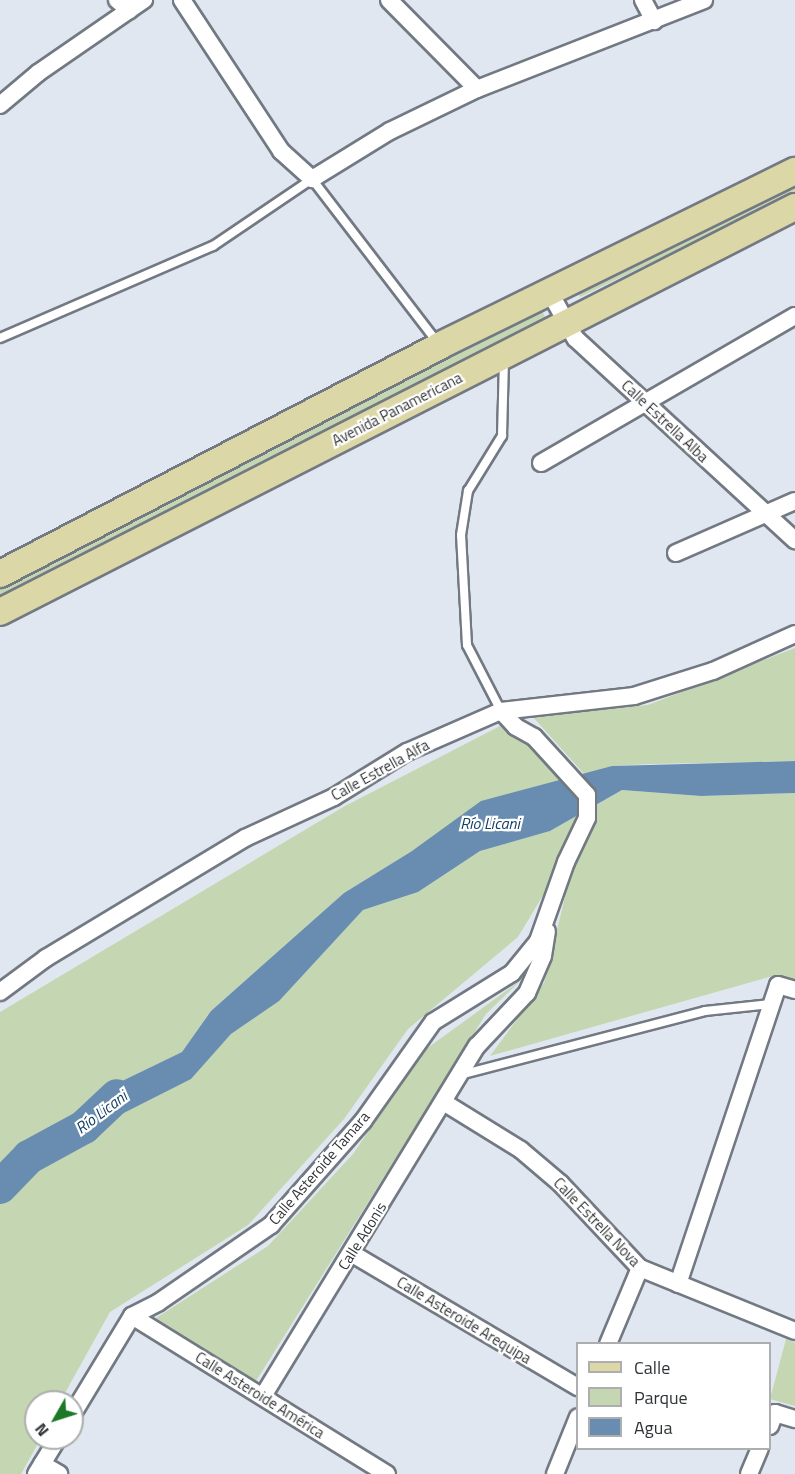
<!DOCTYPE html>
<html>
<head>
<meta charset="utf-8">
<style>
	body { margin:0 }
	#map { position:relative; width:795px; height:1474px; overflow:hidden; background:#e0e7f1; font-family:"Titillium Web",sans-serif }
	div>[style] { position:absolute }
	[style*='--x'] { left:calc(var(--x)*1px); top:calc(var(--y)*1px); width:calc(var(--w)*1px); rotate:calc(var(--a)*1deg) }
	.green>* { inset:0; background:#c5d6b2 }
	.water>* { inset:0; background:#688db1 }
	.river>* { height:34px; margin:-17px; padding:0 17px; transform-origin:17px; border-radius:17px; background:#688db1 }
	.roads { filter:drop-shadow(2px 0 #737982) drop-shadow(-2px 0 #737982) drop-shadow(0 2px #737982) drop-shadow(0 -2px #737982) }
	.service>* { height:8px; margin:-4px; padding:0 4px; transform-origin:4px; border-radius:4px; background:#fff }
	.minor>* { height:16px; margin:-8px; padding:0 8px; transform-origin:8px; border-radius:8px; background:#fff }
	.primary>* { height:26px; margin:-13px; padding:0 13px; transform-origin:13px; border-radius:13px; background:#dcd7a6 }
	span { translate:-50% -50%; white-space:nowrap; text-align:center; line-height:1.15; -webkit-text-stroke:4.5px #fff; paint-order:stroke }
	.street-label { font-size:15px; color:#313437 }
	.water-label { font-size:16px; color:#133f63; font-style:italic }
	.legend { position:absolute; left:576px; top:1342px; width:195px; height:108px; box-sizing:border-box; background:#fff; border:2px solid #adaeaf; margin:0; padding:8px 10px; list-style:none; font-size:18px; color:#313437 }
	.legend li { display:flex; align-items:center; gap:12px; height:30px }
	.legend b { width:30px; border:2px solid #adaeaf }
	.north { position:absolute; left:24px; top:1390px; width:60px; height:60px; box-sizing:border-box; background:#fff; border:2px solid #adaeaf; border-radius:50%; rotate:231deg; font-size:16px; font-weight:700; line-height:24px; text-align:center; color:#313437 }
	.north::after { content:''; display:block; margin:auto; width:21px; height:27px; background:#1c7826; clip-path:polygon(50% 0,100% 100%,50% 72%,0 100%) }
</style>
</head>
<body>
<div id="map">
	<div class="green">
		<i style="clip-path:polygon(795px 183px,795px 193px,580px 297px,576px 289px)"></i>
		<i style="clip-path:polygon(540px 306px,545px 317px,0 601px,0 587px)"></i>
		<i style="clip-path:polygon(795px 648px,795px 761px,650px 764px,612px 766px,585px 775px,533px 717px,648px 705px)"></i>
		<i style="clip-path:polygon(502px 725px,523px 740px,562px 782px,538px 789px,412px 851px,344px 893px,211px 1011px,182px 1052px,120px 1082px,72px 1125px,141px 1103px,191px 1079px,231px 1034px,279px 1000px,363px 910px,418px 892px,480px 851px,550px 831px,622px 790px,701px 796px,795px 793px,795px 981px,776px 975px,490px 1056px,544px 983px,565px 897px,545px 892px,518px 937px,408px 1029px,344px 1119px,248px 1225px,110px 1312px,60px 1402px,36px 1402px,36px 1438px,41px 1438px,21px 1474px,0 1474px,0 1012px,345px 806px)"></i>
		<i style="clip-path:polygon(521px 980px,486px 1014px,256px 1381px,156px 1318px,268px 1246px,353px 1154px,422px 1052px)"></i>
		<i style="clip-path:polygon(786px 1339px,795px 1343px,795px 1406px,770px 1399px)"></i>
	</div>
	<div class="water">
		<i style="clip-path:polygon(795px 761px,795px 793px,701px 796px,622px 790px,550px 831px,480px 851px,418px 892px,363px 910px,279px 1001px,231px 1034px,191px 1079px,90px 1130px,71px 1125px,120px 1082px,182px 1052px,211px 1011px,344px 893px,412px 851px,481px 801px,612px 766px)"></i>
	</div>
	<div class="river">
		<i style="--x:0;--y:1187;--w:42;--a:-46"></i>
		<i style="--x:29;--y:1157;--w:63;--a:-28.6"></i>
		<i style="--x:84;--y:1127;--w:45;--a:-43.2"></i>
	</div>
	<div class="roads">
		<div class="service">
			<i style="--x:0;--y:338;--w:232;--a:-23.4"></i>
			<i style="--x:213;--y:246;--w:120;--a:-34.1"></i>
			<i style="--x:312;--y:179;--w:205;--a:52.5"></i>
			<i style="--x:501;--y:711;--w:74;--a:-117.3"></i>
			<i style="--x:467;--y:645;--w:110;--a:-93.1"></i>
			<i style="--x:461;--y:535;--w:45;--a:-81"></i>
			<i style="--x:468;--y:491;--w:65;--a:-58.3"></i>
			<i style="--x:502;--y:436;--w:78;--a:-88.5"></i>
			<i style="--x:460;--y:1075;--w:253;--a:-14.6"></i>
			<i style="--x:705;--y:1011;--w:66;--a:-6.1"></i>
		</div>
		<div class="minor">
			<i style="--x:117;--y:0;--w:16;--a:40"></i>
			<i style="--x:182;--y:0;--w:181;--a:56.7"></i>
			<i style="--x:281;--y:151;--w:42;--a:42.1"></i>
			<i style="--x:312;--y:179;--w:92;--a:-31.6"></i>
			<i style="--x:390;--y:131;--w:97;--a:-25.8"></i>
			<i style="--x:477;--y:89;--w:244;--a:-21.4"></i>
			<i style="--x:389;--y:0;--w:125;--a:45.3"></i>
			<i style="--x:643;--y:0;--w:24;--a:62"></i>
			<i style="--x:0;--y:105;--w:50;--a:-40.1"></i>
			<i style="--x:38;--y:73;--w:129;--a:-34.6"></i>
			<i style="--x:549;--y:291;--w:54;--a:61"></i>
			<i style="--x:575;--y:338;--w:299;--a:42.6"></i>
			<i style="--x:541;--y:463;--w:293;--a:-30.1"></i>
			<i style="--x:676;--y:553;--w:130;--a:-23.6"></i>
			<i style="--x:0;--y:992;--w:57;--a:-36.5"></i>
			<i style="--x:46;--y:958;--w:232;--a:-31.1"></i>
			<i style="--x:245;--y:838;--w:98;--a:-24.7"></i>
			<i style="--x:334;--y:797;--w:86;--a:-31.7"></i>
			<i style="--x:407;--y:752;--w:103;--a:-23.6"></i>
			<i style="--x:501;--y:711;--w:134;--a:-6.4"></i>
			<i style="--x:634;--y:696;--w:83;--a:-17.6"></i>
			<i style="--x:713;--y:671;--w:90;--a:-24.3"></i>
			<i style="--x:445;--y:1103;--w:89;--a:31.7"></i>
			<i style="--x:521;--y:1150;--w:52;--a:40.4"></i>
			<i style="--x:561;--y:1184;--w:115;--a:46.8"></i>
			<i style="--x:640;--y:1268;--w:167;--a:22.1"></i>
			<i style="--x:351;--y:1253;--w:264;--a:30.6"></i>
			<i style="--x:678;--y:1284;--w:315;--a:-71.5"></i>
			<i style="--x:778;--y:985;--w:18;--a:16"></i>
			<i style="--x:132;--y:1316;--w:300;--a:31.8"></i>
			<i style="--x:608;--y:1344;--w:82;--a:-67.2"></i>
			<i style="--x:263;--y:1396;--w:410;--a:-58.6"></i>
			<i style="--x:477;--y:1046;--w:73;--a:-46.7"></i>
			<i style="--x:527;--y:993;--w:40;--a:-66.6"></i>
			<i style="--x:543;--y:956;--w:25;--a:-81"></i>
			<i style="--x:72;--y:1415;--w:116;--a:-58.8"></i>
			<i style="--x:132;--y:1316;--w:30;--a:-27"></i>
			<i style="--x:159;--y:1302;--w:136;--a:-34.5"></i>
			<i style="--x:271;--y:1225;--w:139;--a:-48.5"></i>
			<i style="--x:363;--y:1121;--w:121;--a:-54.7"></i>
			<i style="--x:433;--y:1022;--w:93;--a:-31.8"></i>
			<i style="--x:512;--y:973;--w:41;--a:-50.9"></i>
			<i style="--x:538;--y:941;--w:84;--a:-70.5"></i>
			<i style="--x:566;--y:862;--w:49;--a:-64.5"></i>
			<i style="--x:587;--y:818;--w:23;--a:-90"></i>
			<i style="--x:587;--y:795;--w:79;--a:-132.4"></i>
			<i style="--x:534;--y:737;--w:21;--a:-151"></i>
			<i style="--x:516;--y:727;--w:22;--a:-133"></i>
			<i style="--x:770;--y:1426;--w:14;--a:-69"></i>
			<i style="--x:775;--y:1413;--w:21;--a:17"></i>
			<i style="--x:42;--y:1464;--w:20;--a:30"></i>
			<i style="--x:36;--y:1474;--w:42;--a:-58.6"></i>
			<i style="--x:555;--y:1474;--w:61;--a:-68"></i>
			<i style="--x:749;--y:1474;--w:28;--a:-67"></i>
		</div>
		<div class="primary">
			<i style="--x:0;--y:574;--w:495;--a:-27.4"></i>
			<i style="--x:439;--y:346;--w:397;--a:-26.2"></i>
			<i style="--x:0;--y:612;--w:892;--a:-27"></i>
		</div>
	</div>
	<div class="street-label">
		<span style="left:397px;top:409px;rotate:-27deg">Avenida Panamericana</span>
		<span style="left:665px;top:421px;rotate:43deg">Calle Estrella Alba</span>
		<span style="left:380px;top:770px;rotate:-29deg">Calle Estrella Alfa</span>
		<span style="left:319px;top:1168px;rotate:-49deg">Calle Asteroide Tamara</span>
		<span style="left:597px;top:1222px;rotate:46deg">Calle Estrella Nova</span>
		<span style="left:362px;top:1236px;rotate:-58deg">Calle Adonis</span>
		<span style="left:464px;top:1320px;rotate:31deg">Calle Asteroide Arequipa</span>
		<span style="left:260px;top:1395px;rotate:32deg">Calle Asteroide América</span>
	</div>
	<div class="water-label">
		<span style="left:490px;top:823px">Río Licani</span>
		<span style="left:101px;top:1112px;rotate:-37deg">Río Licani</span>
	</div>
	<ul class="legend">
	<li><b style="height:8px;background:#dcd7a6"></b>Calle</li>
	<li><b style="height:16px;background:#c5d6b2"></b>Parque</li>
	<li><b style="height:16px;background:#688db1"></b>Agua</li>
	</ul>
	<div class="north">N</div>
</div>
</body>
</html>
